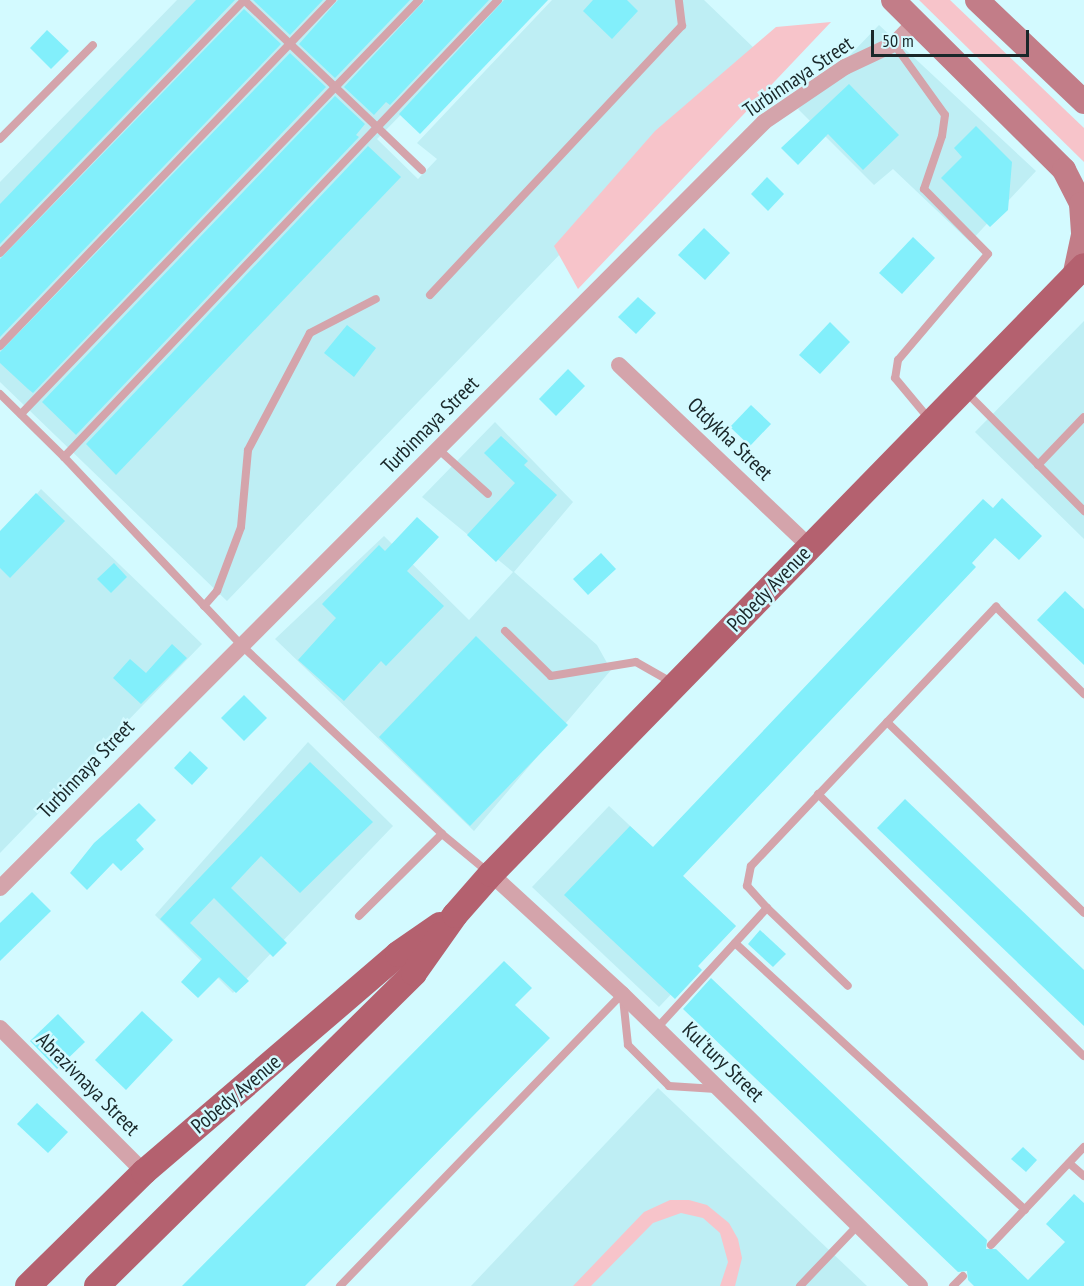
<!DOCTYPE html>
<html>
<head>
<meta charset="utf-8">
<style>
	body { margin:0 }
	#map { position:relative; width:1084px; height:1286px; overflow:hidden; background:#d3faff; font-family:"PT Sans Narrow",sans-serif }
	div>[style] { position:absolute }
	[style*='--x'] { left:calc(var(--x)*1px); top:calc(var(--y)*1px); width:calc(var(--w)*1px); rotate:calc(var(--a)*1deg) }
	.built>* { inset:0; background:#beeef4 }
	.green>* { inset:0; background:#f7c4ca }
	.building>* { inset:0; background:#82effb }
	.service>* { height:8px; margin:-4px; padding:0 4px; transform-origin:4px; border-radius:4px; background:#d4a4ab }
	.minor>* { height:16px; margin:-8px; padding:0 8px; transform-origin:8px; border-radius:8px; background:#d4a4ab }
	.secondary>* { height:24px; margin:-12px; padding:0 12px; transform-origin:12px; border-radius:12px; background:#c27d88 }
	.primary>* { height:26px; margin:-13px; padding:0 13px; transform-origin:13px; border-radius:13px; background:#b4616f }
	span { translate:-50% -50%; white-space:nowrap; text-align:center; line-height:1.15; -webkit-text-stroke:5px #d3faff; paint-order:stroke }
	.street-label { font-size:21px; color:#192729 }
	.scale { position:absolute; left:871px; top:30px; width:158px; height:27px; box-sizing:border-box; border:3px solid #192729; border-top:0; padding-left:8px; font-size:18px; line-height:21px; white-space:nowrap; color:#192729; -webkit-text-stroke:4px #d3faff; paint-order:stroke }
</style>
</head>
<body>
<div id="map">
	<div class="built">
		<i style="clip-path:polygon(177px 0,514px 0,377px 139px,418px 179px,437px 159px,417px 143px,552px 0,704px 0,756px 50px,227px 601px,0 382px,0 182px)"></i>
		<i style="clip-path:polygon(879px 25px,1036px 171px,970px 242px,893px 169px,874px 185px,798px 109px)"></i>
		<i style="clip-path:polygon(1084px 321px,1084px 539px,975px 432px)"></i>
		<i style="clip-path:polygon(495px 422px,573px 502px,514px 572px,597px 645px,611px 670px,474px 831px,275px 639px,384px 536px,469px 620px,513px 572px,422px 497px)"></i>
		<i style="clip-path:polygon(41px 489px,202px 644px,0 853px,0 538px)"></i>
		<i style="clip-path:polygon(308px 742px,393px 826px,233px 993px,155px 915px)"></i>
		<i style="clip-path:polygon(609px 806px,736px 926px,659px 1007px,532px 887px)"></i>
		<i style="clip-path:polygon(658px 1088px,867px 1286px,471px 1286px)"></i>
	</div>
	<div class="green">
		<i style="clip-path:polygon(919px 0,950px 0,1084px 128px,1084px 162px)"></i>
		<i style="clip-path:polygon(831px 22px,578px 289px,554px 246px,655px 131px,776px 27px)"></i>
		<i style="clip-path:polygon(670px 1200px,689px 1200px,707px 1205px,729px 1223px,738px 1239px,742px 1258px,735px 1286px,720px 1286px,728px 1262px,720px 1233px,703px 1218px,681px 1213px,653px 1223px,591px 1286px,573px 1286px,644px 1212px)"></i>
	</div>
	<div class="building">
		<i style="clip-path:polygon(196px 0,235px 0,0 244px,0 204px)"></i>
		<i style="clip-path:polygon(253px 0,323px 0,290px 35px)"></i>
		<i style="clip-path:polygon(338px 0,410px 0,335px 78px,299px 44px)"></i>
		<i style="clip-path:polygon(425px 0,489px 0,390px 105px,386px 102px,374px 115px,344px 87px)"></i>
		<i style="clip-path:polygon(504px 0,548px 0,420px 134px,399px 114px)"></i>
		<i style="clip-path:polygon(593px 0,627px 0,638px 11px,612px 39px,583px 11px)"></i>
		<i style="clip-path:polygon(244px 9px,281px 44px,0 337px,0 259px)"></i>
		<i style="clip-path:polygon(47px 30px,69px 51px,51px 69px,30px 48px)"></i>
		<i style="clip-path:polygon(290px 53px,326px 87px,33px 393px,28px 389px,0 363px,0 352px)"></i>
		<i style="clip-path:polygon(849px 84px,899px 135px,863px 170px,828px 134px,798px 165px,781px 148px)"></i>
		<i style="clip-path:polygon(335px 96px,365px 124px,356px 135px,359px 137px,76px 435px,42px 402px)"></i>
		<i style="clip-path:polygon(976px 126px,1012px 162px,1008px 210px,990px 227px,941px 178px,962px 157px,954px 148px)"></i>
		<i style="clip-path:polygon(368px 146px,401px 177px,116px 475px,86px 444px)"></i>
		<i style="clip-path:polygon(767px 177px,784px 194px,768px 211px,751px 194px)"></i>
		<i style="clip-path:polygon(704px 228px,730px 253px,705px 280px,678px 255px)"></i>
		<i style="clip-path:polygon(913px 237px,935px 258px,902px 294px,879px 273px)"></i>
		<i style="clip-path:polygon(638px 297px,656px 313px,636px 334px,618px 317px)"></i>
		<i style="clip-path:polygon(830px 322px,850px 342px,820px 374px,799px 355px)"></i>
		<i style="clip-path:polygon(347px 325px,376px 348px,354px 377px,324px 353px)"></i>
		<i style="clip-path:polygon(568px 369px,585px 386px,556px 416px,539px 399px)"></i>
		<i style="clip-path:polygon(751px 405px,771px 424px,750px 446px,730px 427px)"></i>
		<i style="clip-path:polygon(501px 436px,528px 461px,524px 465px,557px 495px,496px 562px,467px 535px,515px 483px,484px 453px)"></i>
		<i style="clip-path:polygon(36px 493px,65px 521px,10px 578px,0 568px,0 531px)"></i>
		<i style="clip-path:polygon(1002px 498px,1042px 536px,1019px 560px,995px 538px,972px 563px,976px 567px,683px 876px,736px 926px,698px 966px,702px 970px,675px 999px,564px 895px,630px 826px,653px 847px,983px 499px,993px 508px)"></i>
		<i style="clip-path:polygon(417px 517px,439px 537px,407px 571px,444px 606px,386px 666px,381px 661px,344px 701px,298px 660px,336px 618px,322px 604px,379px 545px,385px 551px)"></i>
		<i style="clip-path:polygon(601px 553px,616px 569px,588px 595px,573px 579px)"></i>
		<i style="clip-path:polygon(114px 563px,127px 577px,111px 593px,97px 579px)"></i>
		<i style="clip-path:polygon(1065px 591px,1084px 609px,1084px 665px,1037px 620px)"></i>
		<i style="clip-path:polygon(476px 636px,568px 725px,470px 826px,379px 737px)"></i>
		<i style="clip-path:polygon(172px 644px,187px 658px,141px 704px,113px 678px,130px 659px,146px 673px)"></i>
		<i style="clip-path:polygon(244px 695px,267px 718px,244px 741px,221px 718px)"></i>
		<i style="clip-path:polygon(190px 751px,208px 768px,192px 785px,174px 768px)"></i>
		<i style="clip-path:polygon(310px 762px,373px 822px,300px 893px,261px 856px,231px 888px,287px 943px,273px 957px,214px 898px,190px 923px,249px 981px,236px 993px,219px 977px,198px 998px,181px 982px,202px 959px,160px 919px)"></i>
		<i style="clip-path:polygon(905px 799px,1084px 970px,1084px 1026px,877px 828px)"></i>
		<i style="clip-path:polygon(139px 803px,156px 820px,136px 840px,144px 849px,121px 871px,113px 863px,87px 890px,70px 873px,94px 843px)"></i>
		<i style="clip-path:polygon(32px 892px,51px 911px,0 961px,0 923px)"></i>
		<i style="clip-path:polygon(760px 930px,786px 954px,773px 967px,748px 944px)"></i>
		<i style="clip-path:polygon(504px 961px,532px 988px,515px 1005px,550px 1038px,305px 1286px,182px 1286px)"></i>
		<i style="clip-path:polygon(711px 978px,987px 1240px,986px 1249px,996px 1249px,1028px 1280px,1065px 1242px,1046px 1224px,1074px 1194px,1084px 1203px,1084px 1286px,974px 1286px,968px 1280px,967px 1271px,958px 1272px,683px 1009px)"></i>
		<i style="clip-path:polygon(142px 1011px,173px 1040px,126px 1090px,95px 1060px)"></i>
		<i style="clip-path:polygon(58px 1014px,85px 1042px,57px 1069px,30px 1041px)"></i>
		<i style="clip-path:polygon(37px 1103px,68px 1132px,48px 1153px,17px 1124px)"></i>
		<i style="clip-path:polygon(1023px 1147px,1037px 1160px,1026px 1172px,1011px 1159px)"></i>
	</div>
	<div class="service">
		<i style="--x:244;--y:0;--w:246;--a:43.7"></i>
		<i style="--x:894;--y:44;--w:87;--a:54.3"></i>
		<i style="--x:945;--y:115;--w:21;--a:98"></i>
		<i style="--x:942;--y:136;--w:56;--a:108.8"></i>
		<i style="--x:924;--y:189;--w:91;--a:45.4"></i>
		<i style="--x:988;--y:254;--w:139;--a:130.3"></i>
		<i style="--x:898;--y:360;--w:18;--a:99"></i>
		<i style="--x:895;--y:378;--w:55;--a:50.2"></i>
		<i style="--x:0;--y:139;--w:132;--a:-45.3"></i>
		<i style="--x:0;--y:253;--w:351;--a:-46"></i>
		<i style="--x:430;--y:295;--w:369;--a:-46.9"></i>
		<i style="--x:682;--y:26;--w:26;--a:-97"></i>
		<i style="--x:0;--y:346;--w:480;--a:-46.2"></i>
		<i style="--x:966;--y:392;--w:168;--a:45.2"></i>
		<i style="--x:0;--y:394;--w:90;--a:44.5"></i>
		<i style="--x:64;--y:457;--w:257;--a:46.7"></i>
		<i style="--x:240;--y:644;--w:277;--a:43.2"></i>
		<i style="--x:442;--y:834;--w:60;--a:39.6"></i>
		<i style="--x:21;--y:414;--w:574;--a:-46.13"></i>
		<i style="--x:438;--y:449;--w:67;--a:42"></i>
		<i style="--x:64;--y:457;--w:630;--a:-46.48"></i>
		<i style="--x:1038;--y:465;--w:66;--a:-46.2"></i>
		<i style="--x:204;--y:606;--w:20;--a:-49"></i>
		<i style="--x:217;--y:591;--w:68;--a:-69.4"></i>
		<i style="--x:241;--y:527;--w:77;--a:-84.8"></i>
		<i style="--x:248;--y:450;--w:132;--a:-62.1"></i>
		<i style="--x:310;--y:333;--w:74;--a:-27.3"></i>
		<i style="--x:505;--y:631;--w:64;--a:44.4"></i>
		<i style="--x:551;--y:676;--w:86;--a:-9.4"></i>
		<i style="--x:636;--y:662;--w:43;--a:29.6"></i>
		<i style="--x:887;--y:722;--w:274;--a:44.1"></i>
		<i style="--x:818;--y:794;--w:373;--a:44.6"></i>
		<i style="--x:767;--y:908;--w:112;--a:43.9"></i>
		<i style="--x:359;--y:916;--w:117;--a:-44.7"></i>
		<i style="--x:735;--y:943;--w:394;--a:42.6"></i>
		<i style="--x:623;--y:998;--w:47;--a:83.9"></i>
		<i style="--x:628;--y:1045;--w:58;--a:45"></i>
		<i style="--x:669;--y:1086;--w:47;--a:3.7"></i>
		<i style="--x:657;--y:1028;--w:163;--a:-47.5"></i>
		<i style="--x:767;--y:908;--w:30;--a:-132"></i>
		<i style="--x:747;--y:886;--w:20;--a:-79"></i>
		<i style="--x:751;--y:866;--w:357;--a:-46.6"></i>
		<i style="--x:996;--y:607;--w:124;--a:44.7"></i>
		<i style="--x:1069;--y:1163;--w:20;--a:41"></i>
		<i style="--x:991;--y:1245;--w:135;--a:-46.5"></i>
		<i style="--x:340;--y:1286;--w:406;--a:-46"></i>
		<i style="--x:800;--y:1286;--w:84;--a:-46.4"></i>
		<i style="--x:953;--y:1286;--w:14;--a:-45"></i>
	</div>
	<div class="minor">
		<i style="--x:619;--y:365;--w:264;--a:43.6"></i>
		<i style="--x:491;--y:874;--w:178;--a:42.5"></i>
		<i style="--x:622;--y:994;--w:417;--a:44.4"></i>
		<i style="--x:0;--y:888;--w:1082;--a:-45.07"></i>
		<i style="--x:764;--y:122;--w:98;--a:-34.2"></i>
		<i style="--x:845;--y:67;--w:54;--a:-25.1"></i>
		<i style="--x:894;--y:44;--w:29;--a:-46"></i>
		<i style="--x:0;--y:1028;--w:204;--a:45"></i>
	</div>
	<div class="secondary">
		<i style="--x:893;--y:0;--w:241;--a:44.8"></i>
		<i style="--x:1064;--y:170;--w:38;--a:63"></i>
		<i style="--x:1081;--y:204;--w:31;--a:86"></i>
		<i style="--x:1083;--y:235;--w:43;--a:102.1"></i>
		<i style="--x:977;--y:0;--w:148;--a:43.6"></i>
	</div>
	<div class="primary">
		<i style="--x:28;--y:1286;--w:163;--a:-44.5"></i>
		<i style="--x:144;--y:1172;--w:335;--a:-40.6"></i>
		<i style="--x:398;--y:954;--w:51;--a:-34.6"></i>
		<i style="--x:97;--y:1286;--w:445;--a:-44.6"></i>
		<i style="--x:414;--y:973;--w:71;--a:-54.7"></i>
		<i style="--x:455;--y:915;--w:55;--a:-48.7"></i>
		<i style="--x:491;--y:874;--w:849;--a:-45.72"></i>
	</div>
	<div class="street-label">
		<span style="left:798px;top:77px;rotate:-34deg">Turbinnaya Street</span>
		<span style="left:430px;top:425px;rotate:-45deg">Turbinnaya Street</span>
		<span style="left:730px;top:439px;rotate:44deg">Otdykha Street</span>
		<span style="left:769px;top:589px;rotate:-46deg">Pobedy Avenue</span>
		<span style="left:86px;top:769px;rotate:-46deg">Turbinnaya Street</span>
		<span style="left:723px;top:1062px;rotate:44deg">Kul'tury Street</span>
		<span style="left:88px;top:1084px;rotate:45deg">Abrazivnaya Street</span>
		<span style="left:236px;top:1094px;rotate:-40deg">Pobedy Avenue</span>
	</div>
	<div class="scale">50 m</div>
</div>
</body>
</html>
